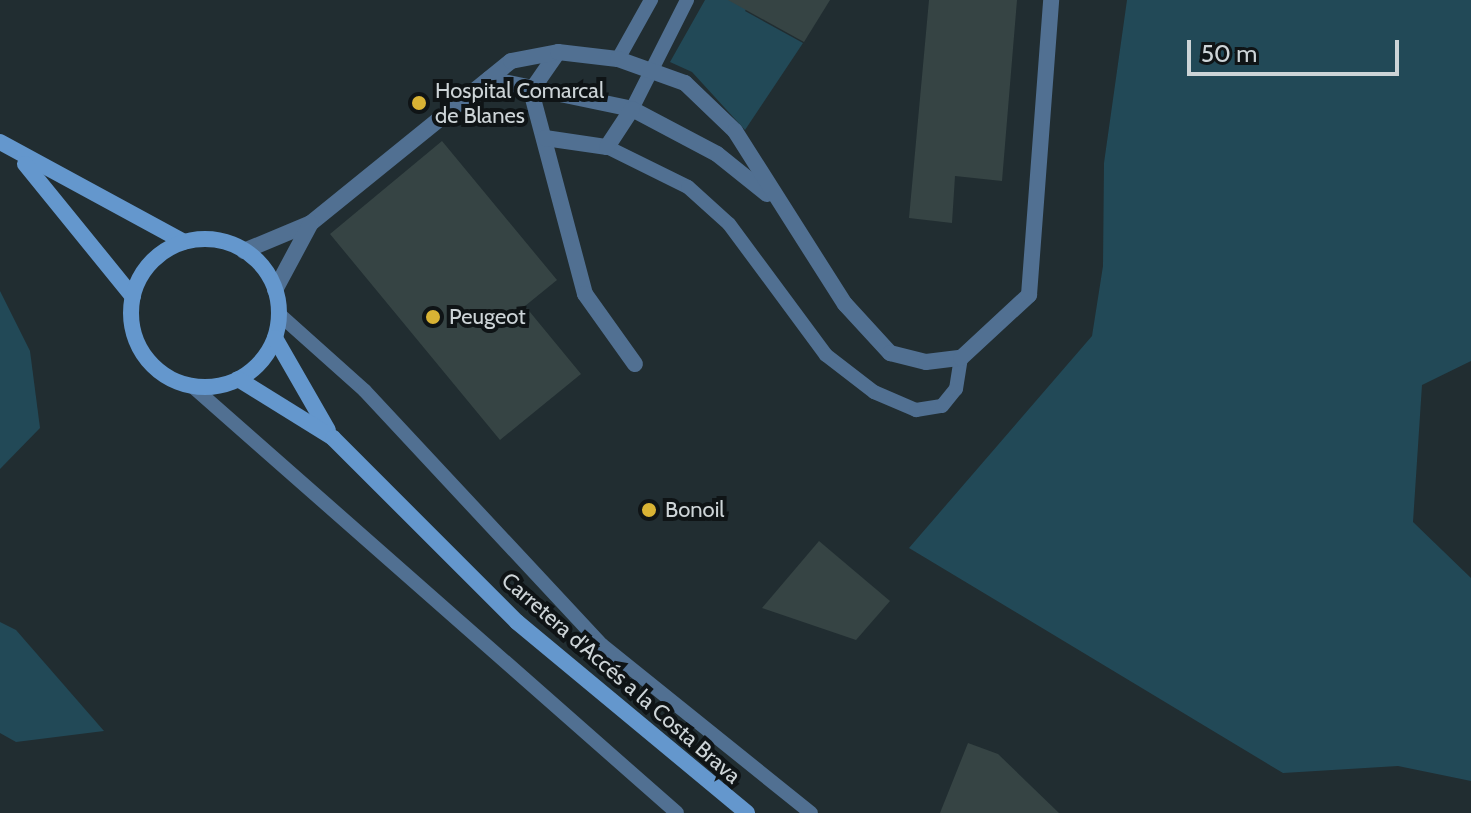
<!DOCTYPE html>
<html>
<head>
<meta charset="utf-8">
<style>
	body { margin:0 }
	#map { position:relative; width:1471px; height:813px; overflow:hidden; background:#212d31; font-family:Cabin,sans-serif }
	div>[style] { position:absolute }
	[style*='--x'] { left:calc(var(--x)*1px); top:calc(var(--y)*1px); width:calc(var(--w)*1px); rotate:calc(var(--a)*1deg) }
	.green>* { inset:0; background:#224957 }
	.building>* { inset:0; background:#364444 }
	.lane>* { height:14px; margin:-7px; padding:0 7px; transform-origin:7px; border-radius:7px; background:#517092 }
	.street>* { height:16px; margin:-8px; padding:0 8px; transform-origin:8px; border-radius:8px; background:#517092 }
	.secondary>* { height:16px; margin:-8px; padding:0 8px; transform-origin:8px; border-radius:8px; background:#6497cd }
	.secondary>.ring { margin:-8px; padding:0; box-sizing:content-box; background:none; border:16px solid #6497cd; border-radius:50% }
	.dots>* { width:22px; height:22px; translate:-50% -50%; box-sizing:border-box; border:4px solid #0f1416; border-radius:50% }
	span { translate:-50% -50%; white-space:nowrap; text-align:center; line-height:1.15; -webkit-text-stroke:8px #0f1416; paint-order:stroke }
	.poi-label { font-size:22px; color:#cdd4d7 }
	.left { translate:0 -50%; text-align:left }
	.street-label { font-size:22px; color:#cdd4d7 }
	.scale { position:absolute; left:1187px; top:40px; width:212px; height:36px; box-sizing:border-box; border:4px solid #cdd4d7; border-top:0; padding-left:10px; font-size:24px; line-height:28px; white-space:nowrap; color:#cdd4d7; -webkit-text-stroke:6px #0f1416; paint-order:stroke }
</style>
</head>
<body>
<div id="map">
	<div class="green">
		<i style="clip-path:polygon(705px 0,752px 0,745px 11px,803px 43px,745px 130px,692px 72px,670px 62px)"></i>
		<i style="clip-path:polygon(1127px 0,1471px 0,1471px 361px,1422px 385px,1413px 522px,1471px 578px,1471px 781px,1398px 766px,1283px 773px,909px 548px,1092px 336px,1103px 266px,1104px 163px)"></i>
		<i style="clip-path:polygon(0 291px,30px 351px,40px 428px,0 469px)"></i>
		<i style="clip-path:polygon(0 622px,16px 630px,104px 731px,16px 742px,0 733px)"></i>
	</div>
	<div class="building">
		<i style="clip-path:polygon(728px 0,830px 0,804px 42px)"></i>
		<i style="clip-path:polygon(929px 0,1017px 0,1002px 181px,955px 176px,952px 223px,909px 218px)"></i>
		<i style="clip-path:polygon(442px 141px,557px 280px,525px 306px,581px 374px,500px 440px,330px 234px)"></i>
		<i style="clip-path:polygon(819px 541px,890px 601px,856px 640px,762px 608px)"></i>
		<i style="clip-path:polygon(968px 743px,998px 754px,1059px 813px,940px 813px)"></i>
	</div>
	<div class="lane">
		<i style="--x:618;--y:59;--w:68;--a:-60.8"></i>
		<i style="--x:632;--y:109;--w:122;--a:-63.2"></i>
		<i style="--x:607;--y:147;--w:90;--a:26.3"></i>
		<i style="--x:688;--y:187;--w:55;--a:42.1"></i>
		<i style="--x:729;--y:224;--w:163;--a:53.5"></i>
		<i style="--x:826;--y:355;--w:61;--a:37.6"></i>
		<i style="--x:874;--y:392;--w:46;--a:23.2"></i>
		<i style="--x:916;--y:410;--w:26;--a:-9"></i>
		<i style="--x:942;--y:406;--w:22;--a:-51"></i>
		<i style="--x:956;--y:389;--w:31;--a:-81"></i>
		<i style="--x:279;--y:314;--w:115;--a:41.8"></i>
		<i style="--x:365;--y:391;--w:347;--a:47"></i>
		<i style="--x:602;--y:645;--w:268;--a:38.8"></i>
		<i style="--x:192;--y:386;--w:646;--a:41.36"></i>
	</div>
	<div class="street">
		<i style="--x:489;--y:79;--w:146;--a:11.8"></i>
		<i style="--x:632;--y:109;--w:96;--a:27.9"></i>
		<i style="--x:717;--y:154;--w:64;--a:38.7"></i>
		<i style="--x:531;--y:91;--w:210;--a:75.1"></i>
		<i style="--x:585;--y:294;--w:86;--a:54.5"></i>
		<i style="--x:531;--y:91;--w:47;--a:-55.3"></i>
		<i style="--x:545;--y:138;--w:63;--a:8.3"></i>
		<i style="--x:607;--y:147;--w:45;--a:-56.7"></i>
		<i style="--x:244;--y:251;--w:73;--a:-22.7"></i>
		<i style="--x:311;--y:223;--w:257;--a:-39"></i>
		<i style="--x:511;--y:61;--w:48;--a:-10.8"></i>
		<i style="--x:558;--y:52;--w:60;--a:6.7"></i>
		<i style="--x:618;--y:59;--w:71;--a:19.7"></i>
		<i style="--x:685;--y:83;--w:69;--a:43.8"></i>
		<i style="--x:735;--y:131;--w:205;--a:57.6"></i>
		<i style="--x:845;--y:304;--w:67;--a:47.4"></i>
		<i style="--x:890;--y:353;--w:37;--a:14"></i>
		<i style="--x:926;--y:362;--w:35;--a:-7"></i>
		<i style="--x:961;--y:358;--w:93;--a:-42.8"></i>
		<i style="--x:1029;--y:295;--w:296;--a:-85.7"></i>
		<i style="--x:275;--y:290;--w:76;--a:-61.8"></i>
	</div>
	<div class="secondary">
		<i style="--x:0;--y:142;--w:209;--a:28.5"></i>
		<i style="--x:25;--y:164;--w:171;--a:50.9"></i>
		<i class="ring" style="left:131px;top:239px;width:132px;height:132px"></i>
		<i style="--x:275;--y:338;--w:106;--a:60.1"></i>
		<i style="--x:238;--y:379;--w:112;--a:31.8"></i>
		<i style="--x:333;--y:438;--w:260;--a:45"></i>
		<i style="--x:517;--y:622;--w:299;--a:39.7"></i>
	</div>
	<div class="dots">
		<i style="left:419px;top:103px;background:#d9b334"></i>
		<i style="left:433px;top:317px;background:#d9b334"></i>
		<i style="left:649px;top:510px;background:#d9b334"></i>
	</div>
	<div class="poi-label">
		<span class="left" style="left:435px;top:103px">Hospital Comarcal<br>de Blanes</span>
		<span class="left" style="left:449px;top:317px">Peugeot</span>
		<span class="left" style="left:665px;top:510px">Bonoil</span>
	</div>
	<div class="street-label">
		<span style="left:621px;top:678px;rotate:41deg">Carretera d'Accés a la Costa Brava</span>
	</div>
	<div class="scale">50 m</div>
</div>
</body>
</html>
